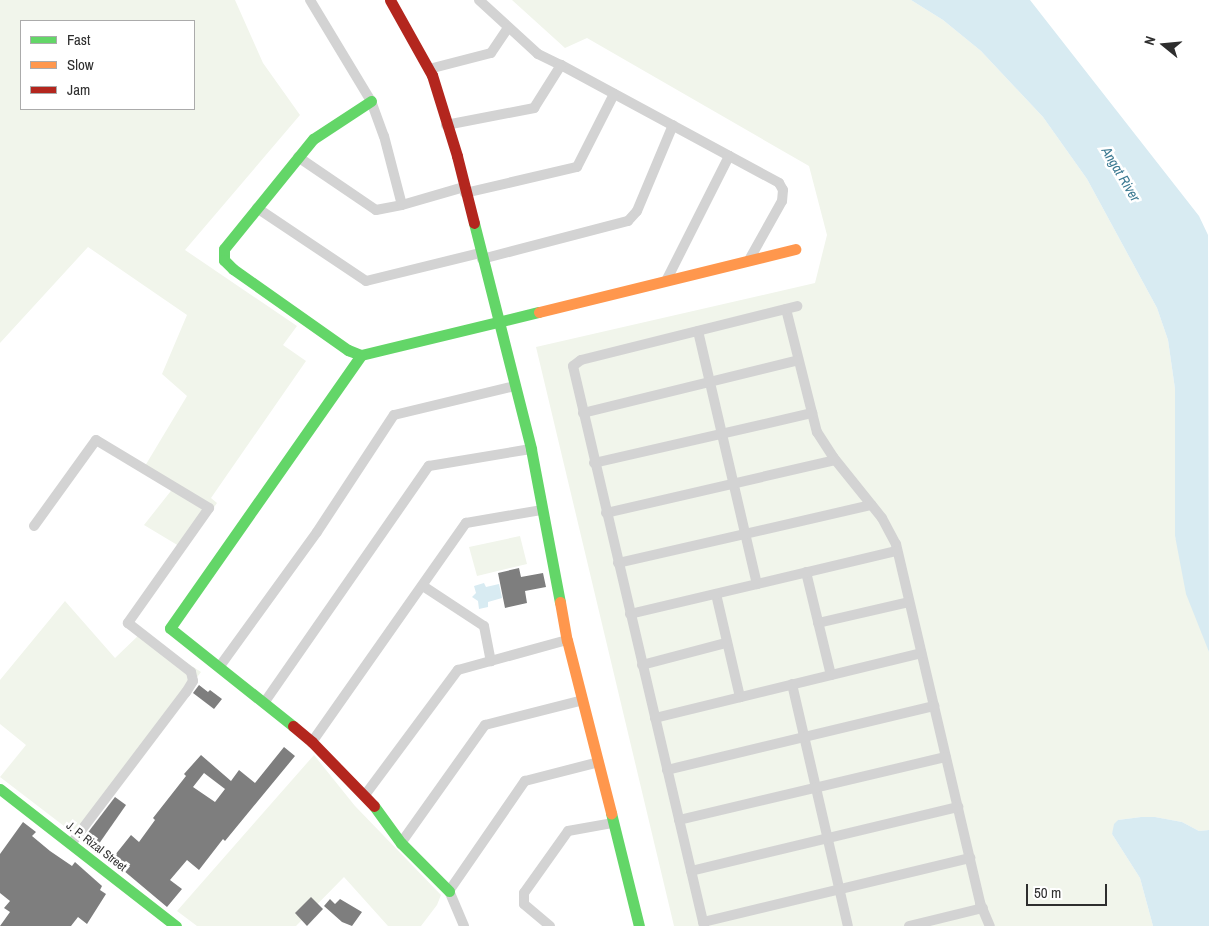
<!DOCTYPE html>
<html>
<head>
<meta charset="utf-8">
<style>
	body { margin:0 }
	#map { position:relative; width:1209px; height:926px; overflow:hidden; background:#fff; font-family:"Archivo Narrow",sans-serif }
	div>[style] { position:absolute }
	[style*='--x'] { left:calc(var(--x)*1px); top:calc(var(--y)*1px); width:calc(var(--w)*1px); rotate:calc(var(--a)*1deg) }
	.green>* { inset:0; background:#f1f5eb }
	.water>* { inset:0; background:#d8ebf2 }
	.building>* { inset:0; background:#7e7e7e }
	.street>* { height:10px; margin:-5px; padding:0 5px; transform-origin:5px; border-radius:5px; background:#d3d3d3 }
	.fast>* { height:11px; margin:-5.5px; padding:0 5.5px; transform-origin:5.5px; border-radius:5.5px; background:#63d668 }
	.slow>* { height:11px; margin:-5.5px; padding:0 5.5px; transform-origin:5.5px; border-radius:5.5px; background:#ff974d }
	.jam>* { height:11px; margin:-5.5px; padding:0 5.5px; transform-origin:5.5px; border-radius:5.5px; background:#b3261e }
	span { translate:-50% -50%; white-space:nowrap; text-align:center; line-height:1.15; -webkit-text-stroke:5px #fff; paint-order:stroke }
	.street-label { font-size:12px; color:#2e2e2e }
	.water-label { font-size:14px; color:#3b7991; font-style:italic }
	.legend { position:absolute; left:20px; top:20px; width:175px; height:90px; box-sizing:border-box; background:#fff; border:1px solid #ababab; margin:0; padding:6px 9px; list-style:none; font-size:15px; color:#2e2e2e }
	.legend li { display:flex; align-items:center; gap:10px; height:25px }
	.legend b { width:25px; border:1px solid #ababab }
	.north { position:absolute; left:1139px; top:20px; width:50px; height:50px; -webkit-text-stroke:4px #fff; paint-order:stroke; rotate:287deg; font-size:14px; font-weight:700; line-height:20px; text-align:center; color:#2e2e2e }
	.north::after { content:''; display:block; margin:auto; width:18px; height:22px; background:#2e2e2e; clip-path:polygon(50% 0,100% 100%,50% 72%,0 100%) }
	.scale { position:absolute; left:1026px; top:884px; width:81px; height:22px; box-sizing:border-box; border:2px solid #2e2e2e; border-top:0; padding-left:6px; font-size:15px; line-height:18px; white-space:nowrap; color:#2e2e2e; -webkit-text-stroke:4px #fff; paint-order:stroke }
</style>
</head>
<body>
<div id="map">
	<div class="green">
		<i style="clip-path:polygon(evenodd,0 0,235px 0,263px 63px,300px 115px,185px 250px,297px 326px,283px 345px,306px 361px,211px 498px,217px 503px,184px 549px,144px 525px,174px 487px,145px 466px,187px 396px,162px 374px,187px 315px,88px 247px,0 343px,0 0,21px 21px,194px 21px,194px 109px,21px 109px,21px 21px)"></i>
		<i style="clip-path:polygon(512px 0,911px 0,943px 20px,981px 51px,1043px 117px,1087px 179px,1157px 308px,1168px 340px,1175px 389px,1175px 536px,1209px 652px,1209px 830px,1199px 831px,1182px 822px,1155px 817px,1141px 817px,1118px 820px,1112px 834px,1140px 878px,1153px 926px,674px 926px,536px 347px,815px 283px,827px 235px,809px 166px,587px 38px,565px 48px)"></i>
		<i style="clip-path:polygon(520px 536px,527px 564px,477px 576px,469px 547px)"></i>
		<i style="clip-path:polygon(65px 601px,115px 658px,141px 633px,201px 672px,77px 836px,0 777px,26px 745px,0 724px,0 680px)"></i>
		<i style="clip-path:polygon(314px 755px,355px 806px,441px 895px,437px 905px,421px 926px,388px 926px,344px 877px,296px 926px,197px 926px,177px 911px)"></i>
	</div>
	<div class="water">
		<i style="clip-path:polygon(911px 0,1030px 0,1199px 216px,1208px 235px,1209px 652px,1186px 594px,1175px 536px,1175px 389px,1168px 340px,1157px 308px,1087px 179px,1043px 117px,981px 51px,943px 20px)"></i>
		<i style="clip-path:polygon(484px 583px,486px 587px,499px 584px,502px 598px,488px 602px,488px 607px,479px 609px,478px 601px,472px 597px,476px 593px,474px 586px)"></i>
		<i style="clip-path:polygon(1141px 817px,1155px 817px,1182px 822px,1199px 831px,1209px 830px,1209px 926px,1153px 926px,1140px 878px,1112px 834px,1114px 824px,1118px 820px)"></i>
	</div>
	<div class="building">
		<i style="clip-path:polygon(519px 568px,521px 577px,543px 573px,546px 587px,525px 591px,527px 603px,505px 608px,498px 573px)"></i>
		<i style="clip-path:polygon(199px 685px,208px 692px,210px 690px,222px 699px,214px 709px,193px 693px)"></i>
		<i style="clip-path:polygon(evenodd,284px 747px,295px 756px,225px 841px,223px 839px,199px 870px,187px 860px,170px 880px,182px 889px,167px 907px,111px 860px,131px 835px,139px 842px,155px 820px,153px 818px,186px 776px,184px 774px,201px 755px,231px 781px,239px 770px,255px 783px,284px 747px,204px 773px,225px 789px,215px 802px,193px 787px,204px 773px)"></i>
		<i style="clip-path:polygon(115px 797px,126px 805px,96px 848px,83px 839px)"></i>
		<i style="clip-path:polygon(23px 822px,36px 832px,32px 836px,50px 851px,72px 866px,75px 862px,102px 886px,100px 890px,106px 894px,87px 924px,78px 917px,71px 926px,0 926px,10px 912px,4px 908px,10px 901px,0 893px,0 854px)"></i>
		<i style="clip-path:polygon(311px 897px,323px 909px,307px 926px,295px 913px)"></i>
		<i style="clip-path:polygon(330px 899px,335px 904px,340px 899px,362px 912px,352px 926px,342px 922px,324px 906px)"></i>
	</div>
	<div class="street">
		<i style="--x:310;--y:0;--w:118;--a:58.9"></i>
		<i style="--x:371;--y:101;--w:37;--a:70"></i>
		<i style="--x:384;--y:136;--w:71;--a:75.4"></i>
		<i style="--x:479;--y:0;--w:80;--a:42.5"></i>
		<i style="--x:538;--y:54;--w:25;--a:26"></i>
		<i style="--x:561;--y:65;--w:248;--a:28.4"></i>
		<i style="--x:779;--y:183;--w:8;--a:60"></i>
		<i style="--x:783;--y:190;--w:11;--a:95"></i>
		<i style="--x:782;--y:201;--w:68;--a:119.2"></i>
		<i style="--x:429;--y:69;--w:64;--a:-14.5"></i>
		<i style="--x:491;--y:53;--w:30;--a:-56"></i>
		<i style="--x:446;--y:125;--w:90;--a:-10.9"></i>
		<i style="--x:534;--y:108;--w:51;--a:-57.9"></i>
		<i style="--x:298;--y:157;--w:94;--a:34.2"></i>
		<i style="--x:376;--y:210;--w:26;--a:-11"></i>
		<i style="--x:402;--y:205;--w:65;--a:-16.2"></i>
		<i style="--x:465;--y:193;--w:115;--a:-13.1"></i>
		<i style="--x:577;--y:167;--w:82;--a:-63.1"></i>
		<i style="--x:257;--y:208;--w:131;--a:33.8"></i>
		<i style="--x:366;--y:281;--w:117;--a:-13.8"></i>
		<i style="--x:482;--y:259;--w:151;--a:-14.6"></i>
		<i style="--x:628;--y:221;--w:13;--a:-48"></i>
		<i style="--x:637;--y:211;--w:93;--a:-67.3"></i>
		<i style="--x:667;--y:279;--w:138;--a:-63.2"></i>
		<i style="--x:786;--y:309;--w:127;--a:75.9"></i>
		<i style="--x:817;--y:432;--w:30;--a:57"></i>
		<i style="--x:833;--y:457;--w:78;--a:51.2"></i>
		<i style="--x:882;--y:518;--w:30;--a:62"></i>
		<i style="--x:896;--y:544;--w:369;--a:76.8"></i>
		<i style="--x:980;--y:903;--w:25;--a:67"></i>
		<i style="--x:698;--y:331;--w:260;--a:76.9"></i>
		<i style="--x:583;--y:413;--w:221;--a:-13.8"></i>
		<i style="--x:594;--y:463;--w:224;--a:-12.9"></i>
		<i style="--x:606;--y:513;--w:235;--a:-13"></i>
		<i style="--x:34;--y:526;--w:106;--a:-54.2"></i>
		<i style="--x:96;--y:440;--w:132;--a:31"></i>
		<i style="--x:209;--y:508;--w:141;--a:125.2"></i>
		<i style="--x:128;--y:623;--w:80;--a:37.9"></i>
		<i style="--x:191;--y:672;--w:9;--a:77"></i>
		<i style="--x:193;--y:681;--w:13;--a:122"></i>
		<i style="--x:186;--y:692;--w:191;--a:127.1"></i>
		<i style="--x:618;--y:563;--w:260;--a:-12.9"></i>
		<i style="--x:806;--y:572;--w:106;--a:76.4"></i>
		<i style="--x:423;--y:586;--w:73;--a:33.3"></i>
		<i style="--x:484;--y:626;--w:36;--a:79"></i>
		<i style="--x:716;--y:594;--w:106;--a:76.9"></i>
		<i style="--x:630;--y:614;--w:274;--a:-13.3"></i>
		<i style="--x:818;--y:623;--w:93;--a:-13"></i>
		<i style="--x:642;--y:665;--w:87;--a:-14.7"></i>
		<i style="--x:220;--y:666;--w:165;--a:-54.1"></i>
		<i style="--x:317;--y:532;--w:140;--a:-56.7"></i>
		<i style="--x:394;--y:415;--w:124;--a:-13.5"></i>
		<i style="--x:792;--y:684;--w:248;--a:77"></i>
		<i style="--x:264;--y:703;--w:289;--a:-55.2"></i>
		<i style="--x:429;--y:466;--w:103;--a:-9.5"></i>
		<i style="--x:655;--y:718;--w:274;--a:-13.7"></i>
		<i style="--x:312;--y:742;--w:268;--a:-54.9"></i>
		<i style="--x:466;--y:523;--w:76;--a:-9.8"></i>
		<i style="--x:667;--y:770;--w:275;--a:-13.5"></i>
		<i style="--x:365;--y:795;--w:156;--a:-53.4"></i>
		<i style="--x:458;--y:670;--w:113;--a:-15.4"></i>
		<i style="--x:679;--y:820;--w:274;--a:-13.3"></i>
		<i style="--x:401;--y:843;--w:145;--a:-54.6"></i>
		<i style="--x:485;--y:725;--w:101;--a:-14.3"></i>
		<i style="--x:691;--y:871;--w:275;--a:-13.5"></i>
		<i style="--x:703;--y:922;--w:275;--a:-13.5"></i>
		<i style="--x:464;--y:926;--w:38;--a:-113"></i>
		<i style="--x:449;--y:891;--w:134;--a:-55.4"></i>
		<i style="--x:525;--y:781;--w:76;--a:-14.4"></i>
		<i style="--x:550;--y:926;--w:34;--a:-140"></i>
		<i style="--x:524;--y:904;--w:11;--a:-90"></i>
		<i style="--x:524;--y:893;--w:76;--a:-54.6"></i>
		<i style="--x:568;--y:831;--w:46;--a:-10.1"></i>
		<i style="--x:704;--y:926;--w:575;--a:-103.17"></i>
		<i style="--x:573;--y:366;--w:10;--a:-37"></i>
		<i style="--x:581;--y:360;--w:223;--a:-14"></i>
		<i style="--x:909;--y:926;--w:76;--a:-13.7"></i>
	</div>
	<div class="fast">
		<i style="--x:371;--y:101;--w:69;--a:146.8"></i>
		<i style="--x:313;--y:139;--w:141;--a:129"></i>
		<i style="--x:224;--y:249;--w:11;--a:90"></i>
		<i style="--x:224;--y:260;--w:13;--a:45"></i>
		<i style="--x:233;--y:269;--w:141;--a:35.2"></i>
		<i style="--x:348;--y:350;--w:14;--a:21"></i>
		<i style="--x:361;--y:355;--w:183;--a:-13.6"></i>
		<i style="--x:474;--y:223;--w:233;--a:75.8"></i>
		<i style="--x:531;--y:449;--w:156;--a:79.3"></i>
		<i style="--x:293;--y:726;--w:157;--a:-141.5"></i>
		<i style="--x:170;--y:628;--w:333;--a:-55"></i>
		<i style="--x:0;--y:789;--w:223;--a:37.9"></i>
		<i style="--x:374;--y:806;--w:46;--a:53.9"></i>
		<i style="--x:401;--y:843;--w:68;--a:45"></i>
		<i style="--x:611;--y:813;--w:116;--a:76.1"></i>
	</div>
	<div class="slow">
		<i style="--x:539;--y:312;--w:264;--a:-13.8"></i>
		<i style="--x:560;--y:602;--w:39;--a:80"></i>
		<i style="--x:567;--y:640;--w:179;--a:75.7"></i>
	</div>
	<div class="jam">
		<i style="--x:390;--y:0;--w:86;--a:60.8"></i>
		<i style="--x:432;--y:75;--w:85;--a:72.8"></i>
		<i style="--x:457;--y:156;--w:69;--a:75.8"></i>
		<i style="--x:293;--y:726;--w:25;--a:40"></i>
		<i style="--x:312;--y:742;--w:89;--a:45.9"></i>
	</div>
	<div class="street-label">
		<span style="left:96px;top:847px;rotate:38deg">J. P. Rizal Street</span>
	</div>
	<div class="water-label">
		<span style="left:1121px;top:174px;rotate:59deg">Angat River</span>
	</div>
	<ul class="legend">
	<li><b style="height:6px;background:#63d668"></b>Fast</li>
	<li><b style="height:6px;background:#ff974d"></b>Slow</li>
	<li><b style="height:6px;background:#b3261e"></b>Jam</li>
	</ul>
	<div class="north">N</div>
	<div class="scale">50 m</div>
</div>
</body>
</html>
